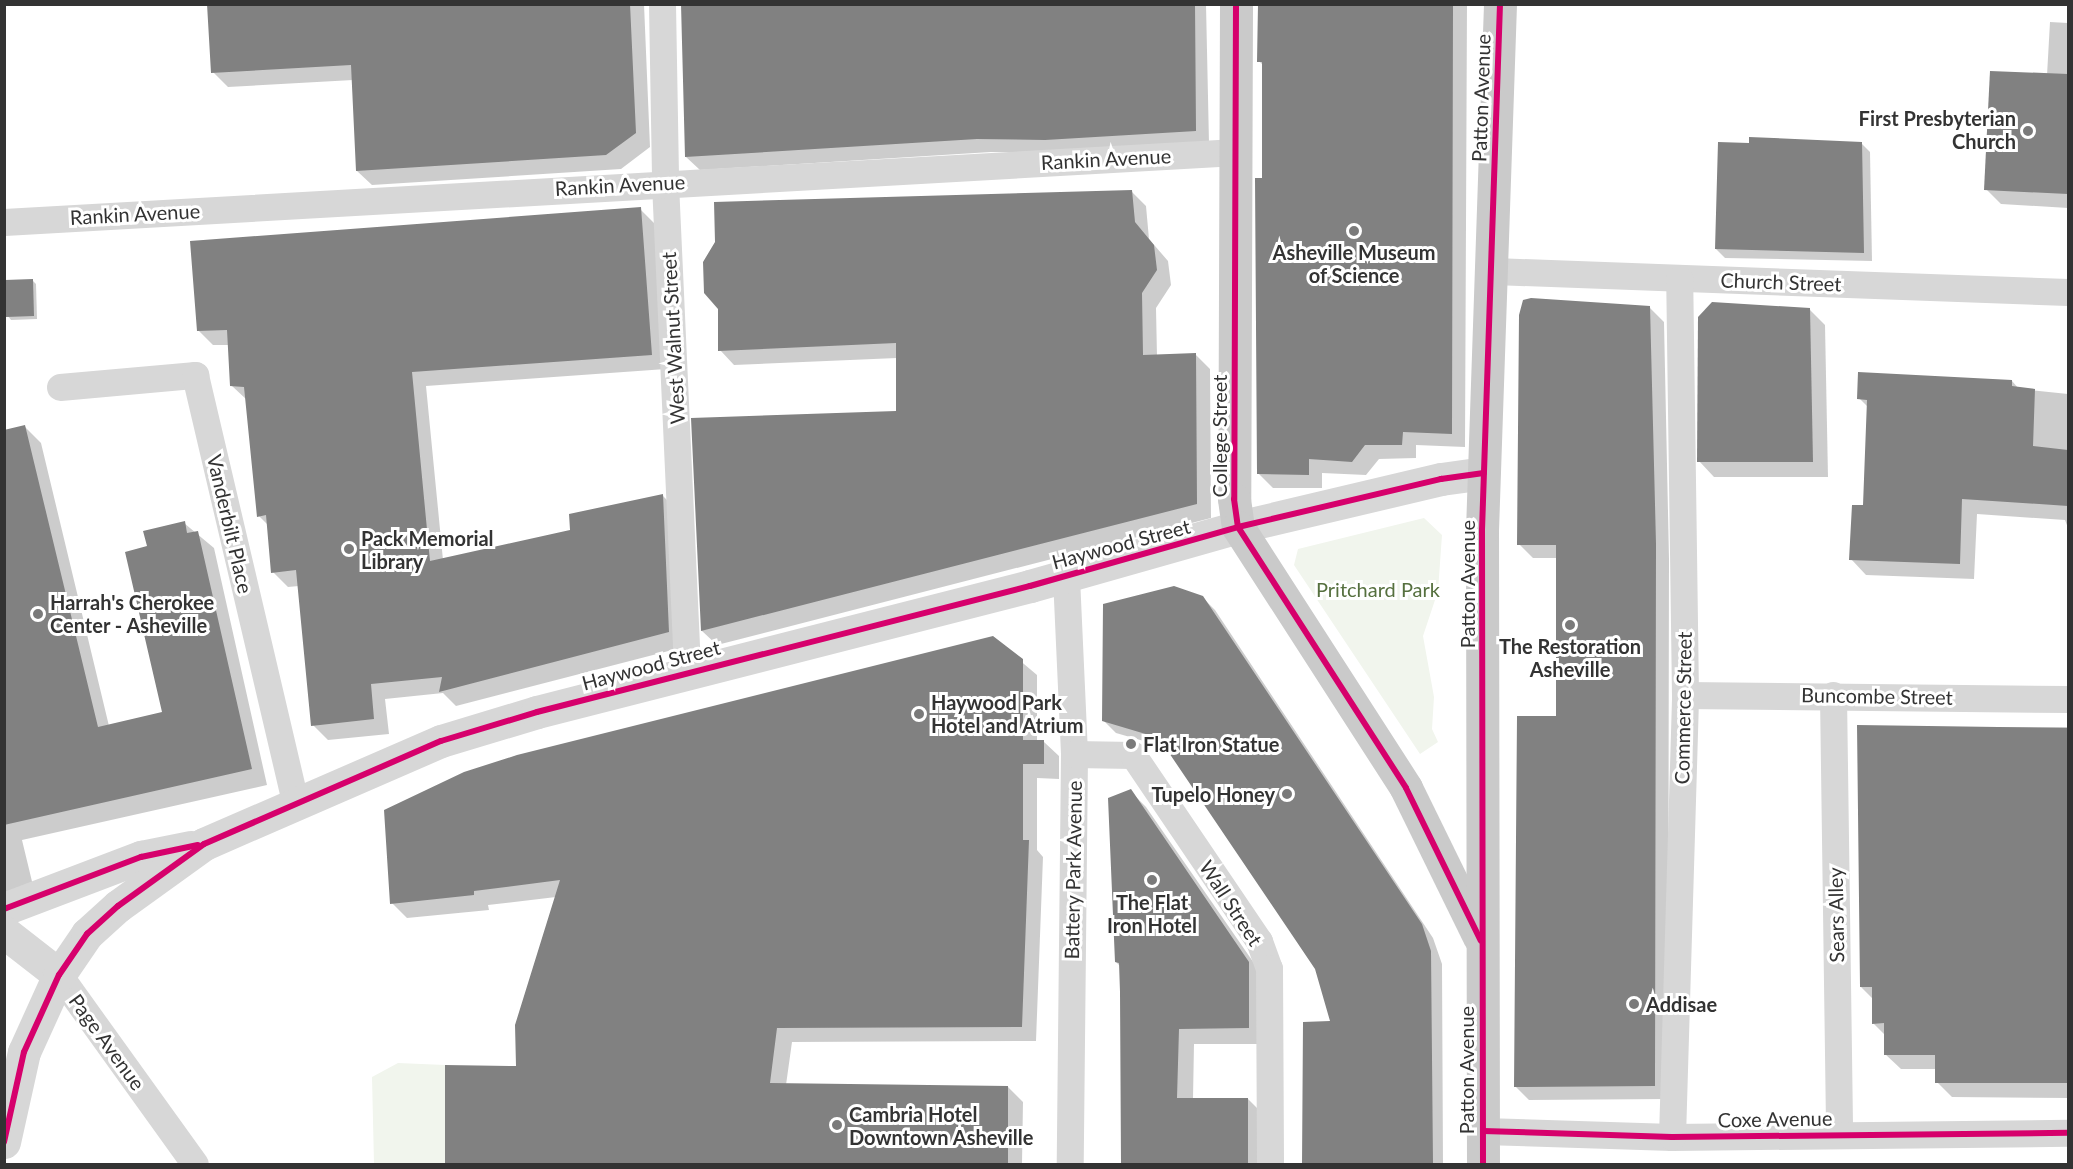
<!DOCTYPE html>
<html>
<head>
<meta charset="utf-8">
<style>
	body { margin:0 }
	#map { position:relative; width:2073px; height:1169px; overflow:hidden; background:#fff; font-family:Lato,sans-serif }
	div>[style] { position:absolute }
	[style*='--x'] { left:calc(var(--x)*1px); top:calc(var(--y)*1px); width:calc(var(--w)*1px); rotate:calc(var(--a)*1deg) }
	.green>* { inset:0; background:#f1f5ed }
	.shadow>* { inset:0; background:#0003 }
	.building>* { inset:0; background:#818181 }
	.minor>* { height:27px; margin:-13.5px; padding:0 13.5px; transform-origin:13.5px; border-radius:13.5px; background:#d7d7d7 }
	.tertiary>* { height:33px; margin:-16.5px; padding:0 16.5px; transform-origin:16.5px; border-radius:16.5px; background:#d7d7d7 }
	.primary>* { height:33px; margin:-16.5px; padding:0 16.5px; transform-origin:16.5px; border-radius:16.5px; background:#cacaca }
	.cycleway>* { height:6px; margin:-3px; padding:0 3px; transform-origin:3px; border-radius:3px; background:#d6006c }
	.dots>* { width:16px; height:16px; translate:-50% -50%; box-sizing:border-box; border:3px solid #fff; border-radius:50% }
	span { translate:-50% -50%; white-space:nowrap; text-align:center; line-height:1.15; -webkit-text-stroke:6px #fff; paint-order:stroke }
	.street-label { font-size:20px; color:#333 }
	.poi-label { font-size:20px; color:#333; font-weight:700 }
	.right { translate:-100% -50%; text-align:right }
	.left { translate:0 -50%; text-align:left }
	.park-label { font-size:20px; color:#56703f }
	.frame { position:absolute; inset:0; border:6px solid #333; pointer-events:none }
</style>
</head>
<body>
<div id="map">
	<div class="green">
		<i style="clip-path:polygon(1424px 518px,1442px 535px,1438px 591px,1423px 636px,1434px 697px,1432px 729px,1438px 742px,1420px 754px,1294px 565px,1298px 549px)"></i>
		<i style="clip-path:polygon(398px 1063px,445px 1065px,445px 1164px,374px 1164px,372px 1077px)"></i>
	</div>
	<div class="shadow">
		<i style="clip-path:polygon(209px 4px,644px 4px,650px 147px,621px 169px,372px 185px,357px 171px,353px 80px,228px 87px,213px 72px)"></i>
		<i style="clip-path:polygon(683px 4px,1206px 4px,1209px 143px,1059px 152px,991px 152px,700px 170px,686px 157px)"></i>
		<i style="clip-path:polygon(1259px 4px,1467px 4px,1465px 447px,1416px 445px,1416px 458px,1379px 459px,1366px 475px,1322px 473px,1322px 488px,1273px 488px,1259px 474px,1264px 66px,1259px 61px)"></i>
		<i style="clip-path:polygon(2050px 22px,2068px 23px,2068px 208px,2001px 204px,1986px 189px,2047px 75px)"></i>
		<i style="clip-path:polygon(1861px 143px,1870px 152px,1872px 261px,1725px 258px,1716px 249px)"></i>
		<i style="clip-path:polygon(1132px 192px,1146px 206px,1149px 239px,1168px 261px,1171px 285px,1156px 308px,1157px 356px,1195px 354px,1210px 369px,1211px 518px,717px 645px,702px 631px,693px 420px,897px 413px,897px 358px,734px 365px,720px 350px)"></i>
		<i style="clip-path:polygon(640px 209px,655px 224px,666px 369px,426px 386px,443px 560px,571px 531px,663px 496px,678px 511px,684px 647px,456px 706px,443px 693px,385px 699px,389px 734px,328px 740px,313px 725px,299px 586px,288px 587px,273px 572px,269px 526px,259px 516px,247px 400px,232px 386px,229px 345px,213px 345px,198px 330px)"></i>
		<i style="clip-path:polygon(32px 280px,36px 284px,37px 319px,11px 320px,8px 316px)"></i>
		<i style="clip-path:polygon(1524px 301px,1650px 308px,1664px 322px,1669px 559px,1668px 1099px,1529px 1100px,1515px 1086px,1558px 718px,1558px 558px,1533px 558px,1519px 544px)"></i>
		<i style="clip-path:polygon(1810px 310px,1825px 325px,1828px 477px,1714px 477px,1699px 461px)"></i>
		<i style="clip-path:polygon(2012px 381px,2019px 389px,2068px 394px,2068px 528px,2065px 520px,1977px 514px,1974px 579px,1866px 575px,1851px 559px,1864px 507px,1868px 407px,1859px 398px)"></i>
		<i style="clip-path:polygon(25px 427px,41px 443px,109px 726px,163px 713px,148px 548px,184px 523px,214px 548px,267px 785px,22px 840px,36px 898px,4px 906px,4px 431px)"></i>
		<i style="clip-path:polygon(1202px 597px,1215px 610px,1433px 938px,1442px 964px,1443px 1164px,1305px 1164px,1305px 1024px,1332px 1023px,1317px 969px,1168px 748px,1116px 733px,1104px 721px)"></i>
		<i style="clip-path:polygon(992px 637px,1037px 675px,1037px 742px,1044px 742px,1059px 756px,1059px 779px,1037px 778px,1037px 850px,1043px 857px,1036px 1041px,792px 1042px,786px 1085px,1008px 1087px,1023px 1102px,1022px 1164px,447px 1164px,446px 1067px,517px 1067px,556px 897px,488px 905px,489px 910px,407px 918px,392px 903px,517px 756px)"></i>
		<i style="clip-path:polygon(1859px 727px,2068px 727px,2068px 1098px,1952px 1097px,1937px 1082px,1937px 1069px,1901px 1069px,1885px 1054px,1885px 1035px,1873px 1023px,1873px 999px,1861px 987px)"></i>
		<i style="clip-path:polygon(1130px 791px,1146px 807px,1265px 979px,1264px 1044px,1194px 1044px,1193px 1099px,1248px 1099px,1264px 1115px,1264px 1164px,1121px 1164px,1121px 992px,1120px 966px,1116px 962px)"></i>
	</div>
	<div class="building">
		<i style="clip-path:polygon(207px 4px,630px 4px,636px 133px,606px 155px,356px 171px,351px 65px,211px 73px)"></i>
		<i style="clip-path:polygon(681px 4px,1195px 4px,1196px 131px,1045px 140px,977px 139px,685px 157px)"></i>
		<i style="clip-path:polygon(1258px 4px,1453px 4px,1452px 434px,1403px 432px,1402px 445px,1365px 445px,1352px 462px,1309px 459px,1309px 475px,1257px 474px,1255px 178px,1262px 178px,1262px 62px,1257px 62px)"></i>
		<i style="clip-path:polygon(1990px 71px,2068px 74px,2068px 194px,1984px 190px)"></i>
		<i style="clip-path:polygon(1749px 137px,1862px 142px,1864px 253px,1715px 249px,1718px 142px,1749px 143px)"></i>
		<i style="clip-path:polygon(1132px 190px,1135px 222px,1154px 245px,1157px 270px,1142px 293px,1143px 355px,1196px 353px,1197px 504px,701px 631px,691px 418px,896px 411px,896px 343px,718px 351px,718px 309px,704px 293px,703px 262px,715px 242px,714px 202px)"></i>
		<i style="clip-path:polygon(641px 207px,652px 355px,412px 372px,430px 561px,570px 530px,569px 514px,663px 494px,669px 632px,439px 692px,442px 677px,371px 684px,374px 719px,311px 726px,296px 570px,271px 573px,266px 515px,257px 517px,244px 387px,230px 386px,227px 330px,197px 331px,190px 241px)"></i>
		<i style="clip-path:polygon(33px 279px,34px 316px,6px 317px,5px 280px)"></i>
		<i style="clip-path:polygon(1531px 298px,1650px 306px,1656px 544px,1655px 1086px,1514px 1087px,1517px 716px,1556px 716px,1556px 545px,1517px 545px,1519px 315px,1523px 300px)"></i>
		<i style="clip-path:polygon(1712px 302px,1810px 308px,1813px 462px,1697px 462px,1698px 317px)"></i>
		<i style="clip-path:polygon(1858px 372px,2012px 380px,2012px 386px,2035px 389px,2033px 446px,2068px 450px,2068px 506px,1962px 499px,1960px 564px,1849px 560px,1852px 505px,1863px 505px,1867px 400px,1857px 399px)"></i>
		<i style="clip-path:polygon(25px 425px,98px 727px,162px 712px,125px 552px,147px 546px,143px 531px,185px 521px,187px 533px,198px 531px,252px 769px,4px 825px,4px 430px)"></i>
		<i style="clip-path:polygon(1174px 586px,1203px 596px,1422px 924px,1431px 951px,1433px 1164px,1302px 1164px,1303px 1022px,1330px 1021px,1315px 969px,1159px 738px,1102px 721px,1103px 604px)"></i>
		<i style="clip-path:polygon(993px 636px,1023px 659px,1023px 740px,1044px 740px,1044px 764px,1023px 764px,1023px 840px,1029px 840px,1022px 1027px,777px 1028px,770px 1083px,1008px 1086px,1008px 1164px,445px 1164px,445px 1065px,516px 1066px,515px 1025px,560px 880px,474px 891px,474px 895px,390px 904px,384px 810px,464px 772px,517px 755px)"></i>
		<i style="clip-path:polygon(1857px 725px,2068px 728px,2068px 1083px,1935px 1083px,1935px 1055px,1884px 1055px,1884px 1023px,1872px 1024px,1872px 987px,1860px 987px)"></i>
		<i style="clip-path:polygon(1131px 789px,1249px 962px,1249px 1028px,1179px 1029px,1177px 1098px,1248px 1098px,1248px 1164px,1121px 1164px,1120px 992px,1119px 963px,1115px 962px,1108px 798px)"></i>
	</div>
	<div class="minor">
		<i style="--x:662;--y:4;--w:179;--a:89"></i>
		<i style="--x:665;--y:183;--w:489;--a:87.4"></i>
		<i style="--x:4;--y:222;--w:1234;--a:-3.25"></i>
		<i style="--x:1494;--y:271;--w:574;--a:2.1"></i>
		<i style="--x:60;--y:387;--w:136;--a:-5.1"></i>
		<i style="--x:195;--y:375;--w:441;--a:76.8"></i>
		<i style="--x:1066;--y:577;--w:177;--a:87.4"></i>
		<i style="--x:1074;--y:754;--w:410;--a:90.6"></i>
		<i style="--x:1685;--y:695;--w:383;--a:0.6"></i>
		<i style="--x:1833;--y:695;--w:439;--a:89.2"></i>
		<i style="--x:1074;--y:754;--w:59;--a:1"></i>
		<i style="--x:1133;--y:755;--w:225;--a:55.9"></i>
		<i style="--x:1259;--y:941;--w:29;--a:70"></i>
		<i style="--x:1269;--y:968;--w:196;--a:89.7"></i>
		<i style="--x:59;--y:975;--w:233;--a:54.3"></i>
		<i style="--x:1483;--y:1131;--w:189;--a:1.8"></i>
		<i style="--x:1672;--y:1137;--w:396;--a:-0.6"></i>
		<i style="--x:1672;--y:1137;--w:442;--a:-88.3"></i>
		<i style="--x:1685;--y:695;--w:416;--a:-90.8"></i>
	</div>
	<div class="tertiary">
		<i style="--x:4;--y:909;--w:147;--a:-20.8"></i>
		<i style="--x:141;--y:857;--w:51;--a:-11.3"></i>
		<i style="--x:4;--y:932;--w:70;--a:38"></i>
		<i style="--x:4;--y:1142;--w:92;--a:-77.5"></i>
		<i style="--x:24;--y:1052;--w:85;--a:-65.6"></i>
		<i style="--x:59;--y:975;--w:50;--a:-55.7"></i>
		<i style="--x:87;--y:934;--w:42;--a:-42.1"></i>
		<i style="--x:118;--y:906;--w:106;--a:-35.8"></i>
		<i style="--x:204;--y:844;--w:258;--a:-23.5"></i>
		<i style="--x:441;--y:741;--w:100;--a:-16.8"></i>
		<i style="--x:537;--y:712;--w:509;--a:-14.34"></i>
		<i style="--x:1030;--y:586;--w:216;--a:-15.8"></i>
		<i style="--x:1238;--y:527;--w:209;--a:-13.3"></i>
		<i style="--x:1441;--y:479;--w:43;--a:-7.9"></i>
	</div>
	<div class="primary">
		<i style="--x:1236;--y:4;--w:495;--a:90.2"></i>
		<i style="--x:1234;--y:499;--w:28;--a:82"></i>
		<i style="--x:1238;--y:527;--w:310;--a:57.2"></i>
		<i style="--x:1406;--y:788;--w:166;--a:63.9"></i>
		<i style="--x:1483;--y:1164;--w:634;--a:-90.09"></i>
		<i style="--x:1482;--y:530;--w:526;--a:-88.04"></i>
	</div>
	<div class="cycleway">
		<i style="--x:1236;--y:4;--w:495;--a:90.2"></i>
		<i style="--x:1234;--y:499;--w:28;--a:82"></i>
		<i style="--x:1238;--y:527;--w:310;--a:57.2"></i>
		<i style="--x:1406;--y:788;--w:170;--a:63.9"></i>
		<i style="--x:4;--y:909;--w:147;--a:-20.8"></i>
		<i style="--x:141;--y:857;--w:58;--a:-11.9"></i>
		<i style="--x:1483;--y:1131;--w:189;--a:1.8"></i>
		<i style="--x:1672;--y:1137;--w:396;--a:-0.6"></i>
		<i style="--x:4;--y:1142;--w:92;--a:-77.5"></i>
		<i style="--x:24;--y:1052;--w:85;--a:-65.6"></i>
		<i style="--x:59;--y:975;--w:50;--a:-55.7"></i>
		<i style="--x:87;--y:934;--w:42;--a:-42.1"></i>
		<i style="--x:118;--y:906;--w:106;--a:-35.8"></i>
		<i style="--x:204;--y:844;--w:258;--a:-23.5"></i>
		<i style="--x:441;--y:741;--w:100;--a:-16.8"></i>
		<i style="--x:537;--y:712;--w:509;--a:-14.34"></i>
		<i style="--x:1030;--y:586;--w:216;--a:-15.8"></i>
		<i style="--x:1238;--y:527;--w:209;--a:-13.3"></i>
		<i style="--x:1441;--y:479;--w:43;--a:-7.9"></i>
		<i style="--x:1483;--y:1164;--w:634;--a:-90.09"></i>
		<i style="--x:1482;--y:530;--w:526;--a:-88.04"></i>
	</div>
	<div class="dots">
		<i style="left:2028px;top:131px;background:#7a7a7a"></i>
		<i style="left:1354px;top:231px;background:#7a7a7a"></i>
		<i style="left:349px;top:549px;background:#7a7a7a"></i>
		<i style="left:38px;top:614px;background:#7a7a7a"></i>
		<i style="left:1570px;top:625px;background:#7a7a7a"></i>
		<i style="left:919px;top:714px;background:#7a7a7a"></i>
		<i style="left:1131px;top:744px;background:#7a7a7a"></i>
		<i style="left:1287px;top:794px;background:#7a7a7a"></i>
		<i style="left:1152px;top:880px;background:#7a7a7a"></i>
		<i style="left:1634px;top:1004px;background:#7a7a7a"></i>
		<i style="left:837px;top:1125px;background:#7a7a7a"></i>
	</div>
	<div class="street-label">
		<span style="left:1481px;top:98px;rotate:-88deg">Patton Avenue</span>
		<span style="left:1106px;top:159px;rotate:-3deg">Rankin Avenue</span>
		<span style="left:620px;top:185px;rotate:-3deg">Rankin Avenue</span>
		<span style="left:135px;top:214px;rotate:-3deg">Rankin Avenue</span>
		<span style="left:1781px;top:282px;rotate:2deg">Church Street</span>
		<span style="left:673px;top:338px;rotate:-93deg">West Walnut Street</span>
		<span style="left:1219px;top:436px;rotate:-90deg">College Street</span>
		<span style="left:230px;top:524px;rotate:77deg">Vanderbilt Place</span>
		<span style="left:1121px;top:544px;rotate:-15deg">Haywood Street</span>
		<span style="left:1467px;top:584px;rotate:-90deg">Patton Avenue</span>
		<span style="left:651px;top:665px;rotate:-15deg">Haywood Street</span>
		<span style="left:1877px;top:696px;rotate:1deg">Buncombe Street</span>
		<span style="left:1683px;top:708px;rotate:-89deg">Commerce Street</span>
		<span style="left:1073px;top:870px;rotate:-89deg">Battery Park Avenue</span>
		<span style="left:1231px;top:903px;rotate:57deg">Wall Street</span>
		<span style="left:1836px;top:915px;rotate:-91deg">Sears Alley</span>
		<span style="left:107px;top:1042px;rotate:54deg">Page Avenue</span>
		<span style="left:1466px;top:1070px;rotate:-90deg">Patton Avenue</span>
		<span style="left:1775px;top:1119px;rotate:-1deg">Coxe Avenue</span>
	</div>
	<div class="poi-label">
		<span class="right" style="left:2016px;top:130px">First Presbyterian<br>Church</span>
		<span style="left:1354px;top:264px">Asheville Museum<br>of Science</span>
		<span class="left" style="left:361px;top:550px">Pack Memorial<br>Library</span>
		<span class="left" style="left:50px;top:614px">Harrah's Cherokee<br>Center - Asheville</span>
		<span style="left:1570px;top:658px">The Restoration<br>Asheville</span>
		<span class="left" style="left:931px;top:714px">Haywood Park<br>Hotel and Atrium</span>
		<span class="left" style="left:1143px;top:744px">Flat Iron Statue</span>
		<span class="right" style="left:1275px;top:794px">Tupelo Honey</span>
		<span style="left:1152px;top:914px">The Flat<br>Iron Hotel</span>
		<span class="left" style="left:1646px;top:1004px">Addisae</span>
		<span class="left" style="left:849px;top:1126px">Cambria Hotel<br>Downtown Asheville</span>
	</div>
	<div class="park-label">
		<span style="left:1378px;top:589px">Pritchard Park</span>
	</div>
	<div class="frame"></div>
</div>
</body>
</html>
